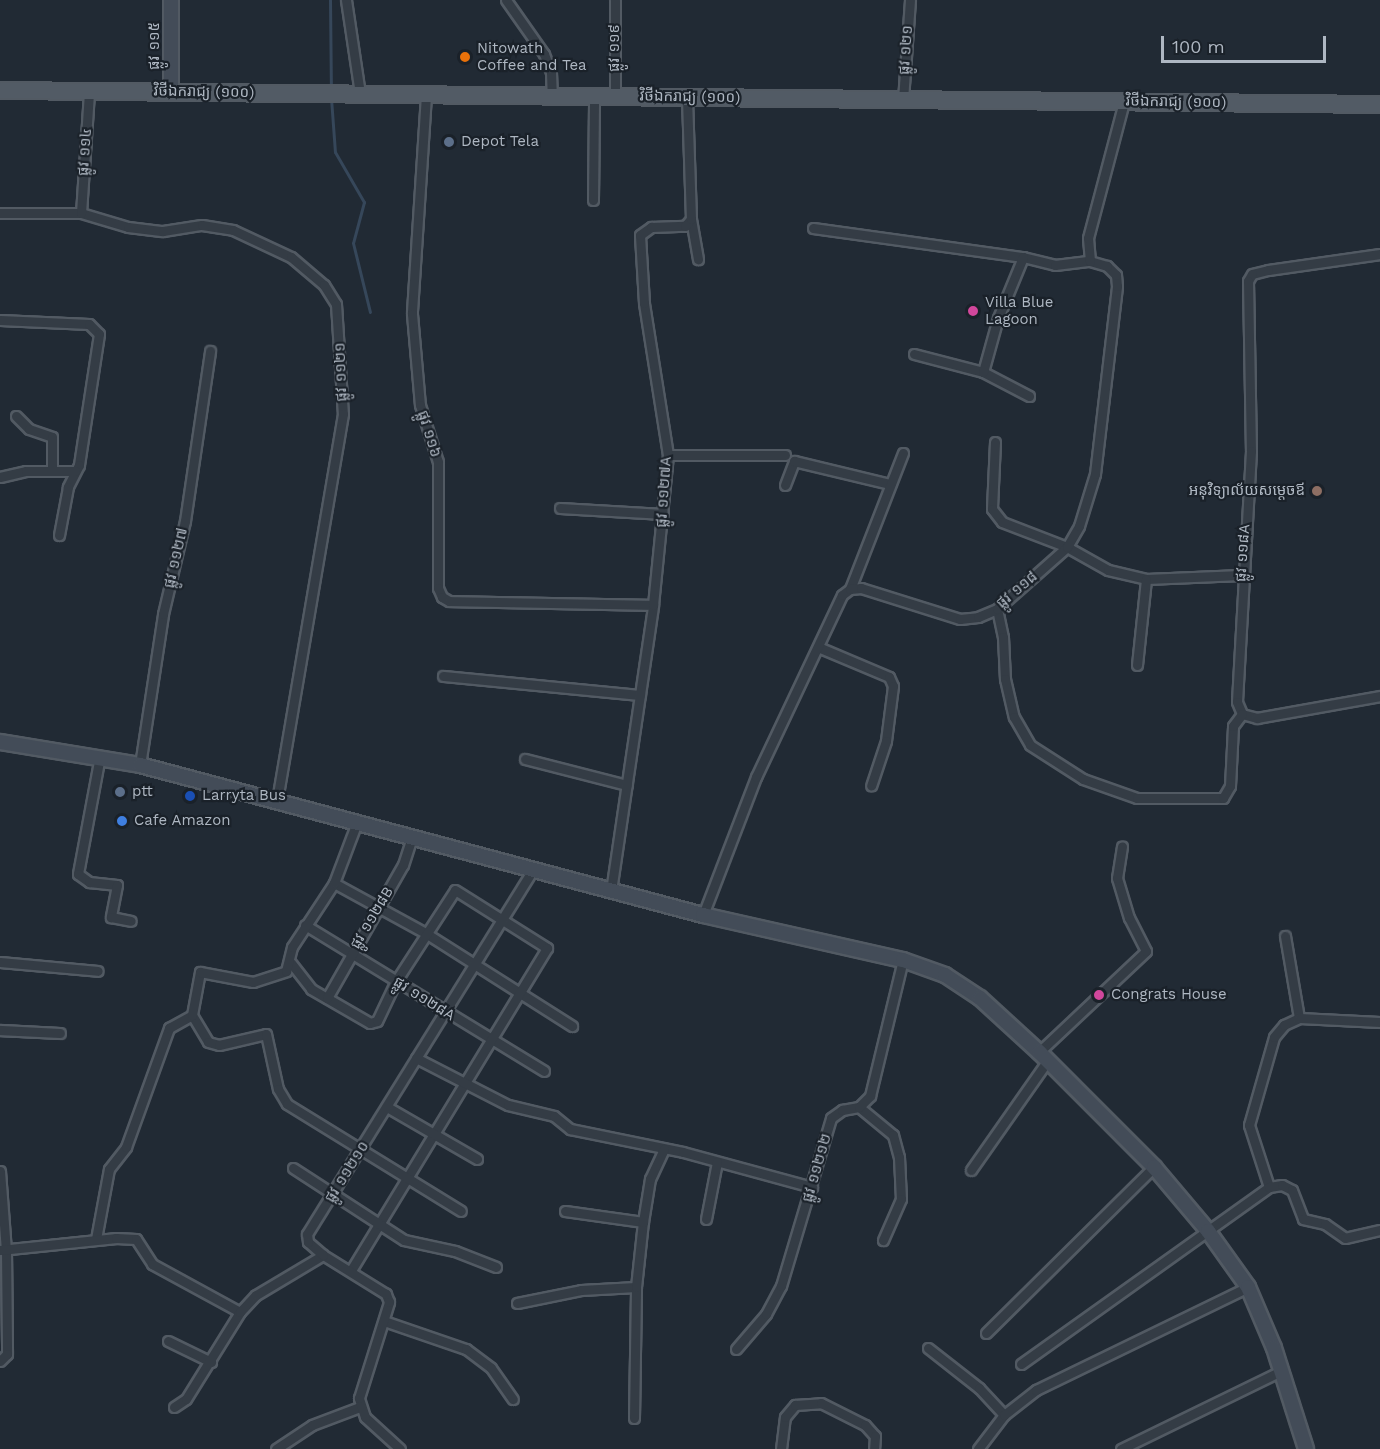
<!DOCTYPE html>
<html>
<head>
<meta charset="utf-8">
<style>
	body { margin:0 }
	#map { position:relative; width:1380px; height:1449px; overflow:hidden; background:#212a34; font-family:"Work Sans","Noto Sans Khmer",sans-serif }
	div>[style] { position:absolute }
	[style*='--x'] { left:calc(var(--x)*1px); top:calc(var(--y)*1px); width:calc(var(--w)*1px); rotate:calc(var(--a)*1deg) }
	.stream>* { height:3px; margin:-1.5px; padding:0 1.5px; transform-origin:1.5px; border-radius:1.5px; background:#36475a }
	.roads { filter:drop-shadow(2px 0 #525a63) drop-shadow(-2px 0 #525a63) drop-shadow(0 2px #525a63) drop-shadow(0 -2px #525a63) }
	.street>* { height:9px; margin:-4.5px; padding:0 4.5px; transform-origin:4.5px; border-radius:4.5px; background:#343c45 }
	.secondary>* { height:14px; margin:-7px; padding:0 7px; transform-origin:7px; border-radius:7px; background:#434c58 }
	.primary>* { height:15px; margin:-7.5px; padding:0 7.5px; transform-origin:7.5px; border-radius:7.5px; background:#525b65 }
	.dots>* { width:16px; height:16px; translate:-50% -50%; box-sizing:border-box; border:3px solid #1a2129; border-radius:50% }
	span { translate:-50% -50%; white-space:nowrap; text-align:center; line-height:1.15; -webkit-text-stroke:4.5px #1a2129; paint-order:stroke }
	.street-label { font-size:15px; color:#aeb7c2 }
	.poi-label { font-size:15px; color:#aeb7c2 }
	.left { translate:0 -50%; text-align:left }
	.right { translate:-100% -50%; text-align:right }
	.scale { position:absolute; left:1161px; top:36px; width:165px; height:27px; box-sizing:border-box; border:3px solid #aeb7c2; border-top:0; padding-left:8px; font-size:18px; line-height:21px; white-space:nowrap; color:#aeb7c2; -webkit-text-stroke:4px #1a2129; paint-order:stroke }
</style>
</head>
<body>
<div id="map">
	<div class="stream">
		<i style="--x:330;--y:0;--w:89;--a:89.4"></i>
		<i style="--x:331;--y:98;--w:54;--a:85.8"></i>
		<i style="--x:335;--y:152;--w:58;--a:59.9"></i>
		<i style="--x:364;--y:202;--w:42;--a:105"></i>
		<i style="--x:353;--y:243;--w:71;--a:76.2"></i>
	</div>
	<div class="roads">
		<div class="street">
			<i style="--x:346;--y:0;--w:95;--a:81.5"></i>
			<i style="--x:506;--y:0;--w:66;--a:54.9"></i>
			<i style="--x:544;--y:54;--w:19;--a:69"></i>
			<i style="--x:551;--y:72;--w:24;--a:88"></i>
			<i style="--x:615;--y:0;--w:97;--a:90"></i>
			<i style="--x:426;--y:95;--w:219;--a:93.7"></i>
			<i style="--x:412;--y:314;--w:91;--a:85"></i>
			<i style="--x:420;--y:405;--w:60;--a:72.5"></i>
			<i style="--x:438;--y:462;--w:126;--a:90"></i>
			<i style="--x:438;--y:588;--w:10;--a:66"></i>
			<i style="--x:442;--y:597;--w:8;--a:30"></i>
			<i style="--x:449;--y:601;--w:204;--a:1.1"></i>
			<i style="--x:903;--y:100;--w:100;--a:-86"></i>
			<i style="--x:593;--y:200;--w:104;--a:-89.4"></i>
			<i style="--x:0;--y:213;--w:81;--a:0"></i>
			<i style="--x:81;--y:213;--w:49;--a:16.6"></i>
			<i style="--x:128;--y:227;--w:35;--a:7"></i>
			<i style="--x:163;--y:231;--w:39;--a:-9"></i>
			<i style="--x:202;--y:225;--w:31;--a:9"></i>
			<i style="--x:233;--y:230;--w:64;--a:25"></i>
			<i style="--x:291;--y:257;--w:43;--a:40.3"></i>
			<i style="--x:324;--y:285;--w:22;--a:58"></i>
			<i style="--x:336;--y:304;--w:110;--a:86.4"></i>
			<i style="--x:343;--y:414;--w:392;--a:99.7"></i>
			<i style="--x:81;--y:213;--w:122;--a:-86.2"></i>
			<i style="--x:691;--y:219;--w:41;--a:80.1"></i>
			<i style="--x:813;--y:228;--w:212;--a:7.9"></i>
			<i style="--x:1023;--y:257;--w:33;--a:14"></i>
			<i style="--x:1055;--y:265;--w:35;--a:-7"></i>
			<i style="--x:1380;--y:254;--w:113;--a:171.9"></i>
			<i style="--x:1268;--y:270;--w:16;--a:166"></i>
			<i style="--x:1252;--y:274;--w:8;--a:120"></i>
			<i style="--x:1248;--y:281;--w:170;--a:89"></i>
			<i style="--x:1251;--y:451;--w:251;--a:93.2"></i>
			<i style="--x:1237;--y:702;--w:13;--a:67"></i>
			<i style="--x:1242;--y:714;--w:16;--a:15"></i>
			<i style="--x:1257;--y:718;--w:125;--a:-10.1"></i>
			<i style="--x:0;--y:320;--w:89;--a:2.6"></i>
			<i style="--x:89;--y:324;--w:14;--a:45"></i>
			<i style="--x:99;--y:334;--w:133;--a:98.7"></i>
			<i style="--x:79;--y:465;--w:25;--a:117"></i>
			<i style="--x:68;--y:487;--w:49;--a:100.6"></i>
			<i style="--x:914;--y:354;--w:71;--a:14.6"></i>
			<i style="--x:983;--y:372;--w:52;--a:27.6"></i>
			<i style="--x:983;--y:372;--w:56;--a:-74.5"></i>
			<i style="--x:998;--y:318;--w:66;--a:-67.7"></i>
			<i style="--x:16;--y:416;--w:18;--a:45"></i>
			<i style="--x:29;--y:429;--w:24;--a:19"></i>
			<i style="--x:52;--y:437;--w:33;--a:90"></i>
			<i style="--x:995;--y:442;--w:67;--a:92.6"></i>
			<i style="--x:992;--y:509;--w:16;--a:52"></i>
			<i style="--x:1002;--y:522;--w:70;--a:21"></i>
			<i style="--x:1067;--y:547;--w:47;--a:29.3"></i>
			<i style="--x:1108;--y:570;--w:39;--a:13"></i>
			<i style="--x:1146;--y:579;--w:95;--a:-2.4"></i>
			<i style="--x:668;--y:455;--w:117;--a:0"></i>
			<i style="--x:0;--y:477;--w:27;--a:-13"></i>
			<i style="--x:26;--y:471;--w:49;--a:0"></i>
			<i style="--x:785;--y:485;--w:26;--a:-69"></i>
			<i style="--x:794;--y:461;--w:99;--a:13.5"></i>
			<i style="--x:560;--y:508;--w:103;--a:3.3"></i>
			<i style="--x:850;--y:589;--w:146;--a:-68.7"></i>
			<i style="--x:997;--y:609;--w:29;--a:78"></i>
			<i style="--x:1003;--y:637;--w:42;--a:87.3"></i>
			<i style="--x:1005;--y:679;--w:39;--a:77"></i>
			<i style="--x:1014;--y:717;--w:32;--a:60"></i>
			<i style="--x:1030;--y:745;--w:63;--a:32.7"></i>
			<i style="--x:1083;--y:779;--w:57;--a:19.4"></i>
			<i style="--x:1137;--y:798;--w:86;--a:0"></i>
			<i style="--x:1223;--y:798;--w:14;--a:-60"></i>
			<i style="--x:1230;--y:786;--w:60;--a:-87.1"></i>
			<i style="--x:1233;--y:726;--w:15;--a:-53"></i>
			<i style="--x:818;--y:647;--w:77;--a:22.9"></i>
			<i style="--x:889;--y:677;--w:10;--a:66"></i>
			<i style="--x:893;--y:686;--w:55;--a:97.3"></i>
			<i style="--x:886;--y:741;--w:47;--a:108.4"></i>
			<i style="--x:1137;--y:665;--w:86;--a:-84"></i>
			<i style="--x:443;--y:676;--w:198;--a:5.5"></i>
			<i style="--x:100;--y:756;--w:120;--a:100.6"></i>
			<i style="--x:78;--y:874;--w:14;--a:36"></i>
			<i style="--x:89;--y:882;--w:28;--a:6"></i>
			<i style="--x:117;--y:885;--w:33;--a:101"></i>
			<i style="--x:111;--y:917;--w:20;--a:11"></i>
			<i style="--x:525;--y:759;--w:105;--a:14.3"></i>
			<i style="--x:140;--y:765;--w:153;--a:-81.3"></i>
			<i style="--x:163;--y:614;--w:96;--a:-76.7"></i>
			<i style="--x:185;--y:521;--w:172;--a:-81.6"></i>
			<i style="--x:334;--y:883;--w:106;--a:28.7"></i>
			<i style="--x:427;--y:934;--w:172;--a:32.4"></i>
			<i style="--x:611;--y:891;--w:289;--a:-81.6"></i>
			<i style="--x:653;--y:605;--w:151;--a:-84.3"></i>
			<i style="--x:668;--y:455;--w:154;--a:-99"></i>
			<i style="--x:644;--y:303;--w:68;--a:-93.4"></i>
			<i style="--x:640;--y:235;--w:14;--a:-36"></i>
			<i style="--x:651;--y:227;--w:34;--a:-2"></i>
			<i style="--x:685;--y:226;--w:9;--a:-49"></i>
			<i style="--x:691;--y:219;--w:122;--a:-91.9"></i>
			<i style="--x:703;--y:915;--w:148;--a:-69"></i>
			<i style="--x:756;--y:777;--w:201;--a:-64.7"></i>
			<i style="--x:842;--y:595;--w:10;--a:-37"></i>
			<i style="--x:850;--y:589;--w:11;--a:-5"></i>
			<i style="--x:861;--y:588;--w:104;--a:17.4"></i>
			<i style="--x:960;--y:619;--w:18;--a:-6"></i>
			<i style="--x:978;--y:617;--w:21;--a:-23"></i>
			<i style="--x:997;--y:609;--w:94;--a:-41.5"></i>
			<i style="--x:1067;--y:547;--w:24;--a:-60"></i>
			<i style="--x:1079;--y:526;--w:54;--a:-72.9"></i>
			<i style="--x:1095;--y:474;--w:189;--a:-83.3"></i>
			<i style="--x:1117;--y:286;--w:11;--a:-95"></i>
			<i style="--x:1116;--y:275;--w:13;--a:-135"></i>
			<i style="--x:1107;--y:266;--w:18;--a:-164"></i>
			<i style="--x:1090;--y:261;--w:23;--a:-95"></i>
			<i style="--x:1088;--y:238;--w:141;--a:-75.2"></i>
			<i style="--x:305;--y:925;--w:280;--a:31.4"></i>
			<i style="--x:1285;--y:936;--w:83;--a:80.3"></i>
			<i style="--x:0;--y:962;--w:98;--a:5.2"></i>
			<i style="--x:291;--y:963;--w:33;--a:52"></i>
			<i style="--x:311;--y:989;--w:68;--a:30"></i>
			<i style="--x:370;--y:1023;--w:7;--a:-16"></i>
			<i style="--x:377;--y:1021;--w:44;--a:-64.6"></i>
			<i style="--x:396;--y:981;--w:108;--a:-57"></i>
			<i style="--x:455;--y:890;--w:109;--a:32.2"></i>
			<i style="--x:547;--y:948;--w:377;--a:121.3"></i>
			<i style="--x:327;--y:998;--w:153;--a:-60.3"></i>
			<i style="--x:403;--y:865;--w:29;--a:-72"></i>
			<i style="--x:192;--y:1015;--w:31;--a:59"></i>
			<i style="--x:208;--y:1042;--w:11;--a:15"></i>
			<i style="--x:219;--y:1045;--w:48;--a:-13.2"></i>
			<i style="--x:266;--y:1034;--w:56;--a:77.7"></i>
			<i style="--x:278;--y:1089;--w:17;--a:59"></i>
			<i style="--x:287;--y:1104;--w:204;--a:31.6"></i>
			<i style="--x:0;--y:1030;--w:60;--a:2.9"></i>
			<i style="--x:1039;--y:1052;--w:147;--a:-43.3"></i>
			<i style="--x:1146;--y:951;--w:37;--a:-117"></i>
			<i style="--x:1129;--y:918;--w:42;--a:-106.7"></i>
			<i style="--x:1117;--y:878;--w:32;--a:-81"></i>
			<i style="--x:416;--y:1058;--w:103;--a:27.1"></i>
			<i style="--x:508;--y:1105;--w:47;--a:13.4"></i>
			<i style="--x:554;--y:1116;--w:21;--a:39"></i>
			<i style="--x:570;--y:1129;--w:115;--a:11.5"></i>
			<i style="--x:683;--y:1152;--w:134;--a:15.2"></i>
			<i style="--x:387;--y:1107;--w:104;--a:30"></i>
			<i style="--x:859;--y:1107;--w:44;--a:39.5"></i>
			<i style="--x:893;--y:1135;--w:23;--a:75"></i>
			<i style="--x:899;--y:1157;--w:42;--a:87.3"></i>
			<i style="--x:901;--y:1199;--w:45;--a:113.7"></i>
			<i style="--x:293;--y:1168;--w:132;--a:33"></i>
			<i style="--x:404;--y:1240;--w:52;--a:12.2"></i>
			<i style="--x:455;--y:1251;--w:44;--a:21.3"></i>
			<i style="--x:971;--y:1170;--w:134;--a:-55"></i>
			<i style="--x:0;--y:1171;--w:79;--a:85.7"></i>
			<i style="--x:6;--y:1250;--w:104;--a:89.4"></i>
			<i style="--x:7;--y:1354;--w:10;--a:135"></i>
			<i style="--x:1269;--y:1187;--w:65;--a:-107.9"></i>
			<i style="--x:1249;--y:1125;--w:91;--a:-74.1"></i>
			<i style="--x:1274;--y:1037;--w:16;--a:-50"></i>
			<i style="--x:1284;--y:1025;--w:17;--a:-25"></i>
			<i style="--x:1299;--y:1018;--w:81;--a:2.8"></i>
			<i style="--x:565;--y:1211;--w:79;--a:8"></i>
			<i style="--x:706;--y:1219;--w:58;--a:-79.1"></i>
			<i style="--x:96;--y:1239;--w:71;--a:-79.5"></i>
			<i style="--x:109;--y:1169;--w:28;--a:-52"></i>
			<i style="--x:126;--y:1147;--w:127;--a:-70.1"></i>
			<i style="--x:169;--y:1028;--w:26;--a:-29"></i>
			<i style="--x:192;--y:1015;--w:44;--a:-79.5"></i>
			<i style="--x:200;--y:972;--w:54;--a:10.7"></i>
			<i style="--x:253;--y:982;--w:35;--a:-18"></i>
			<i style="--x:286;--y:971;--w:25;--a:-76"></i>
			<i style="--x:292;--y:947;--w:77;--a:-56.7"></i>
			<i style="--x:334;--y:883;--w:65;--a:-69.3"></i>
			<i style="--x:0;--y:1250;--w:117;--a:-5.9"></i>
			<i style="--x:116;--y:1238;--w:20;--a:3"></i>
			<i style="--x:136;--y:1239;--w:30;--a:57"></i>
			<i style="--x:152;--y:1264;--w:100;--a:28.6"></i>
			<i style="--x:517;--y:1303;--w:65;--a:-11.5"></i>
			<i style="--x:581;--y:1290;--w:55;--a:-3.1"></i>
			<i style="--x:384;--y:1321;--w:87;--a:18.9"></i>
			<i style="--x:466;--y:1349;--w:31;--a:37"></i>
			<i style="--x:491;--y:1368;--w:38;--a:55"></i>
			<i style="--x:986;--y:1333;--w:236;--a:-44.7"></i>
			<i style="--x:168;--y:1341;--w:48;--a:26"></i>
			<i style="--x:928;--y:1348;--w:65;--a:38.1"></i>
			<i style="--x:979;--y:1388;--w:37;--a:47"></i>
			<i style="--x:736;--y:1349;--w:46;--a:-49.4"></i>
			<i style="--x:766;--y:1314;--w:32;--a:-62"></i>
			<i style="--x:781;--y:1286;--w:175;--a:-73.4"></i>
			<i style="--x:831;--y:1118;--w:14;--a:-36"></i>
			<i style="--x:842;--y:1110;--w:17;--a:-10"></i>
			<i style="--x:859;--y:1107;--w:16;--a:-45"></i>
			<i style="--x:870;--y:1096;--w:140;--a:-76.4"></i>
			<i style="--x:1021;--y:1364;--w:305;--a:-35.5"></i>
			<i style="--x:1269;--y:1187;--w:13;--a:-9"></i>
			<i style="--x:1282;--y:1185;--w:11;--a:27"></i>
			<i style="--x:1292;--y:1190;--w:31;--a:69"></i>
			<i style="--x:1303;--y:1219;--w:23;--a:13"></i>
			<i style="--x:1325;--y:1224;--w:24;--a:35"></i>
			<i style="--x:1345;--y:1238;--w:36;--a:-13"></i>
			<i style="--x:174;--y:1407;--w:14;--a:-34"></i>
			<i style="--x:186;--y:1399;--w:102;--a:-58.2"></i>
			<i style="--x:240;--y:1312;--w:23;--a:-47"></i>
			<i style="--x:256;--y:1295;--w:78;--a:-30.8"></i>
			<i style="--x:634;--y:1418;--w:131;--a:-89.1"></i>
			<i style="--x:636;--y:1287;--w:65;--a:-83.9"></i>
			<i style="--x:643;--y:1222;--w:44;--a:-80.8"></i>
			<i style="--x:650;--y:1179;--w:33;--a:-65"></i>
			<i style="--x:276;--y:1449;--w:43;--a:-33.7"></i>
			<i style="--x:312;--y:1425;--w:51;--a:-20.6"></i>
			<i style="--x:400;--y:1449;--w:47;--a:-137.6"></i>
			<i style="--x:365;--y:1417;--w:20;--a:-108"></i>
			<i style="--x:359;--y:1398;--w:101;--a:-72.6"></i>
			<i style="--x:389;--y:1302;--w:9;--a:-111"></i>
			<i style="--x:386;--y:1294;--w:74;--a:-148.2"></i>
			<i style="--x:323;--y:1255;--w:20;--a:-139"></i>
			<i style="--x:308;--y:1242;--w:8;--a:-97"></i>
			<i style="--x:307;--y:1234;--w:427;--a:-58.2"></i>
			<i style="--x:781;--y:1449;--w:32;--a:-83"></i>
			<i style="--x:785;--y:1417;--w:16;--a:-50"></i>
			<i style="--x:795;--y:1405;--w:26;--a:-4"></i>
			<i style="--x:821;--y:1403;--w:49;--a:26.6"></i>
			<i style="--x:865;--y:1425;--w:15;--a:48"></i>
			<i style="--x:875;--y:1436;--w:13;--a:94"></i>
			<i style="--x:978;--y:1449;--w:43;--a:-52.6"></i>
			<i style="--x:1004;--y:1415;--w:41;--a:-38"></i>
			<i style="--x:1036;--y:1390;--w:236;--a:-25.9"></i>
			<i style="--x:1121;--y:1449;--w:178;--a:-26"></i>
		</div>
		<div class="secondary">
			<i style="--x:171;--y:92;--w:92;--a:-90"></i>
			<i style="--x:0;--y:742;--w:142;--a:9.3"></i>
			<i style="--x:140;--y:765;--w:583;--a:14.92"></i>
			<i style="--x:703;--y:915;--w:205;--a:12.7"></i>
			<i style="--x:903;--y:960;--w:45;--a:19.7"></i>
			<i style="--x:945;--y:975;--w:42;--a:33.3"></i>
			<i style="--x:980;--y:998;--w:80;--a:42.5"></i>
			<i style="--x:1039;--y:1052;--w:163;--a:45"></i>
			<i style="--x:1154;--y:1167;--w:84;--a:49.8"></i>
			<i style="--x:1208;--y:1231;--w:69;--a:54.5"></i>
			<i style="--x:1248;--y:1287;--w:66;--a:66.9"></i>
			<i style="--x:1274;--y:1348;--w:106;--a:72.4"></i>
		</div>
		<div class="primary">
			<i style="--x:0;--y:90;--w:1380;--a:0.58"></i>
		</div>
	</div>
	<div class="dots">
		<i style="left:465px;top:57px;background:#e8710a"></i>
		<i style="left:449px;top:142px;background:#5c6f8a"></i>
		<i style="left:973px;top:311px;background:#d1479c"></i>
		<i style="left:1317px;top:491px;background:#8d6e63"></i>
		<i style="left:120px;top:792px;background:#5c6f8a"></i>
		<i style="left:190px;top:796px;background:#1a4fb4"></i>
		<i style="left:122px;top:821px;background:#3f7fe0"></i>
		<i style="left:1099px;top:995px;background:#d1479c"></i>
	</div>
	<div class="street-label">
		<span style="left:155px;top:46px;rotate:-90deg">ផ្លូវ ១១៥</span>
		<span style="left:615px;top:48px;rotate:-90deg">ផ្លូវ ១១៩</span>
		<span style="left:906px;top:50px;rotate:-86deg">ផ្លូវ ១២១</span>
		<span style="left:204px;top:92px;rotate:1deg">វិថីឯករាជ្យ (១០០)</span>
		<span style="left:690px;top:97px;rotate:1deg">វិថីឯករាជ្យ (១០០)</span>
		<span style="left:1176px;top:102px;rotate:1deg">វិថីឯករាជ្យ (១០០)</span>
		<span style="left:85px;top:152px;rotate:-86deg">ផ្លូវ ១១៤</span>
		<span style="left:341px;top:372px;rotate:-92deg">ផ្លូវ ១១២១</span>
		<span style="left:429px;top:434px;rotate:73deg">ផ្លូវ ១១៦</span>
		<span style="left:664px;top:492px;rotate:-86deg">ផ្លូវ ១១២៧A</span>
		<span style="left:1243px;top:553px;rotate:-86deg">ផ្លូវ ១១៨A</span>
		<span style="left:176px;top:558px;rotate:-77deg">ផ្លូវ ១១២៧</span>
		<span style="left:1017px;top:590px;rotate:-40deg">ផ្លូវ ១១៨</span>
		<span style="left:372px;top:918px;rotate:-59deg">ផ្លូវ ១១២៨B</span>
		<span style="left:424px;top:999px;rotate:32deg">ផ្លូវ ១១២៨A</span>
		<span style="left:817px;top:1168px;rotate:-74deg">ផ្លូវ ១១២១២</span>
		<span style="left:347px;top:1172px;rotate:-58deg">ផ្លូវ ១១២១០</span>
	</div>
	<div class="poi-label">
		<span class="left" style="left:477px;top:57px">Nitowath<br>Coffee and Tea</span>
		<span class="left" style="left:461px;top:142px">Depot Tela</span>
		<span class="left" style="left:985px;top:311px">Villa Blue<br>Lagoon</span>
		<span class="right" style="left:1305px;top:491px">អនុវិទ្យាល័យសម្តេចឪ</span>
		<span class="left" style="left:132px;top:792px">ptt</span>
		<span class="left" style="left:202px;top:796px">Larryta Bus</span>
		<span class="left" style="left:134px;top:821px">Cafe Amazon</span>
		<span class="left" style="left:1111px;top:995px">Congrats House</span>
	</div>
	<div class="scale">100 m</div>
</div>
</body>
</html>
